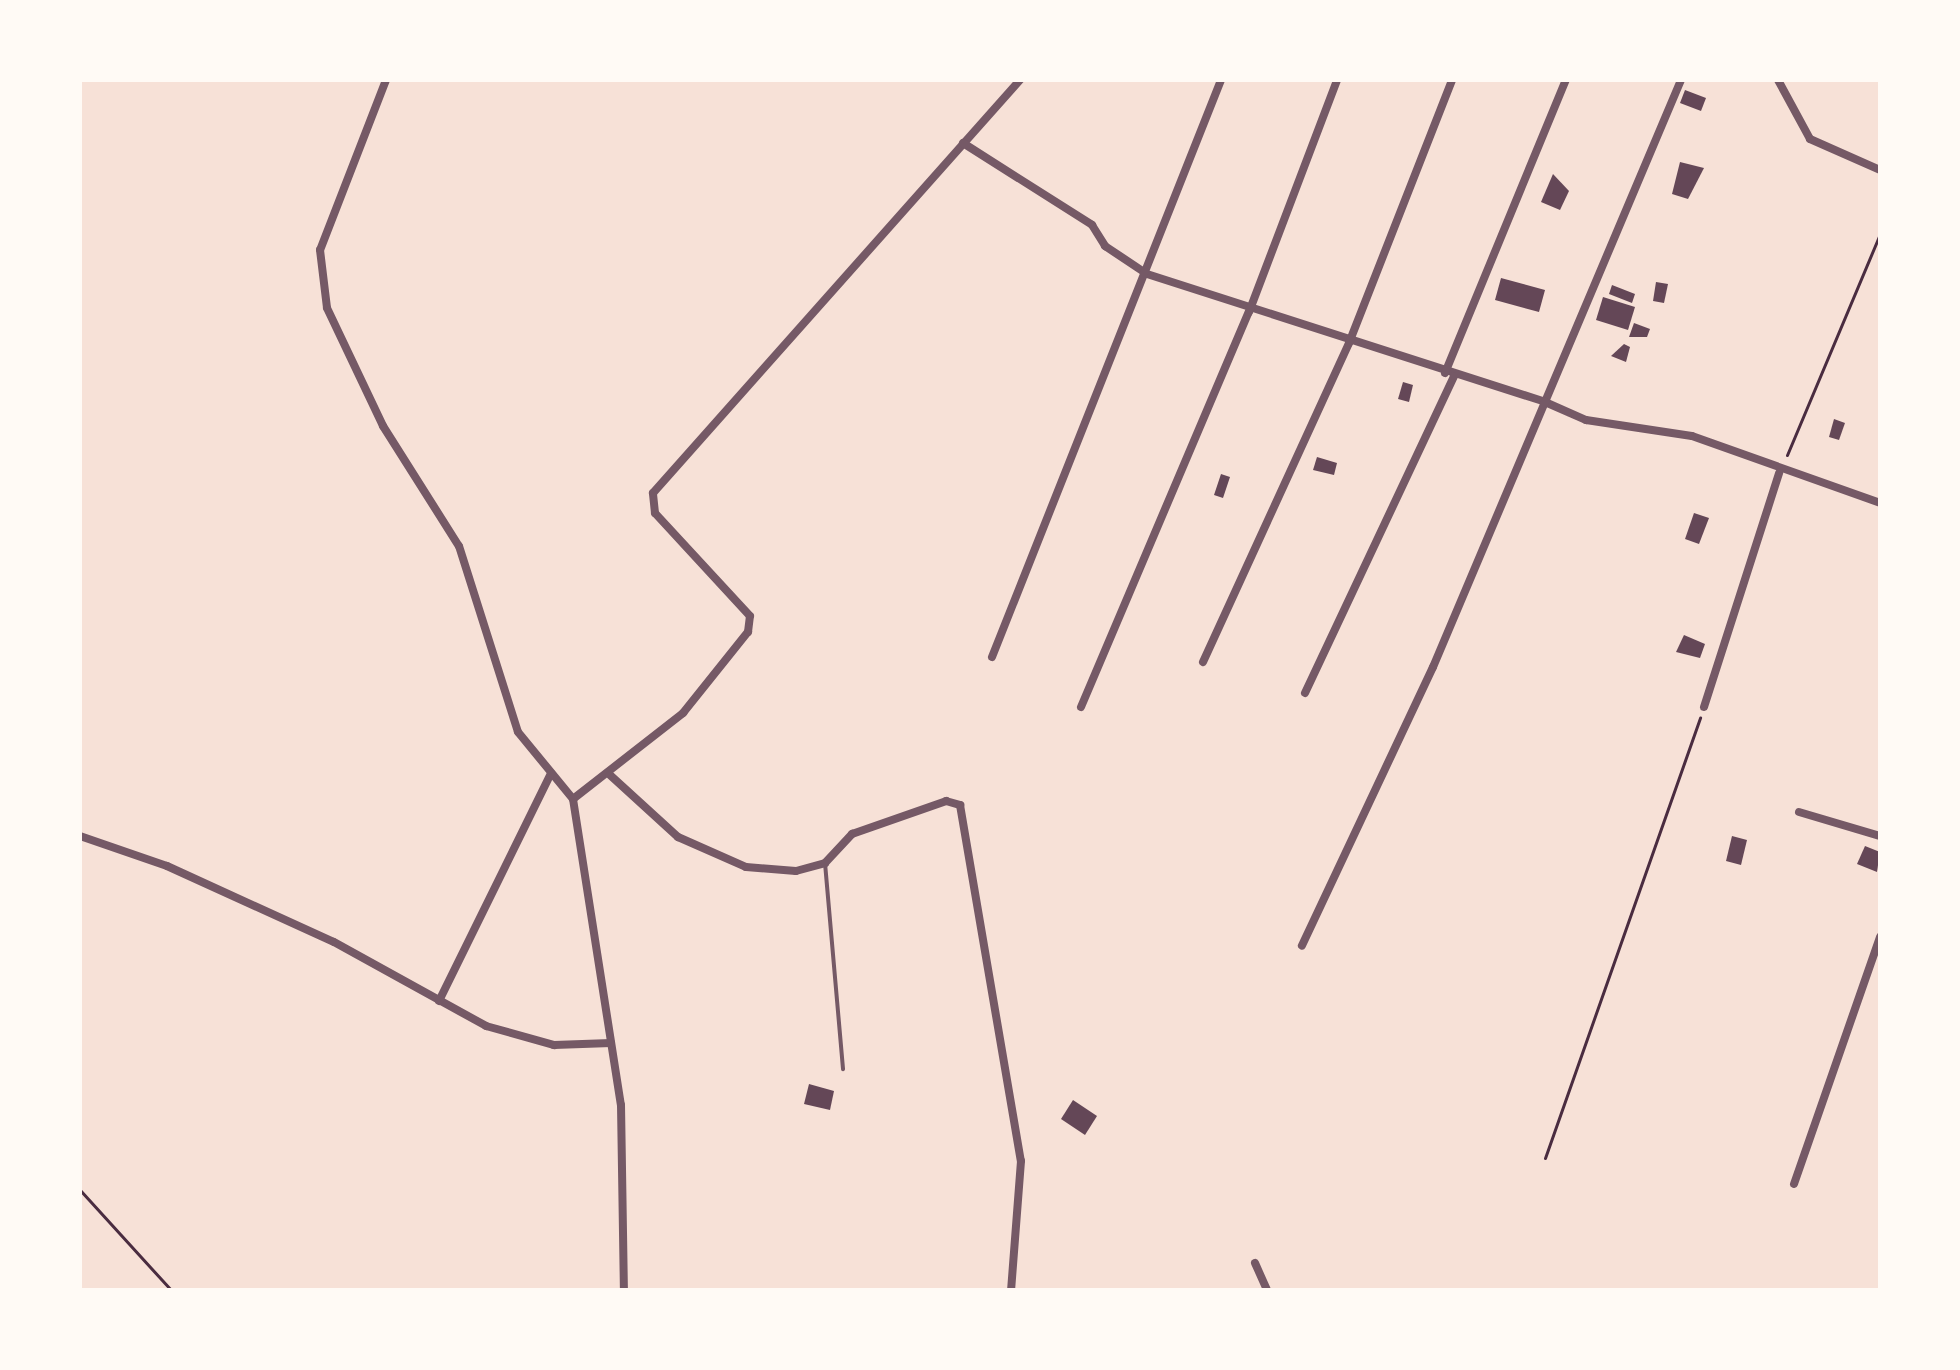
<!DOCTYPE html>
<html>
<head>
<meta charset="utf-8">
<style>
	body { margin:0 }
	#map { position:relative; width:1960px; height:1370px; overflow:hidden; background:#f7e1d7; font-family:Inter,sans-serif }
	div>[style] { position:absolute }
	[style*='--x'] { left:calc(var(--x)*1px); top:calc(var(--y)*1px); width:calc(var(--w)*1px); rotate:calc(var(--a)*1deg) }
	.building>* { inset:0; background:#644757 }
	.path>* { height:3px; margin:-1.5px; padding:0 1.5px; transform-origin:1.5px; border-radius:1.5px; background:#4a2c40 }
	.service>* { height:4px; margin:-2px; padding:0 2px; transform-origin:2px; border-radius:2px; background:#755966 }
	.minor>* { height:8px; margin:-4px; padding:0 4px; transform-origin:4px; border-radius:4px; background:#755966 }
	span { translate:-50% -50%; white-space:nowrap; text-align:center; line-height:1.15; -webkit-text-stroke:7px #fffaf5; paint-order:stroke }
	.frame { position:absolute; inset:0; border:82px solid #fffaf5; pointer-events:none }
</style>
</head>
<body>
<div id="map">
	<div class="building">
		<i style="clip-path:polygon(1685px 90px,1706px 98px,1701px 111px,1680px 103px)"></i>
		<i style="clip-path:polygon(1680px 162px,1704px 168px,1688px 199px,1672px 194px)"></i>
		<i style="clip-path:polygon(1553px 174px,1569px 191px,1560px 210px,1541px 202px)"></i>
		<i style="clip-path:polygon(1501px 278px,1545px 290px,1539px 312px,1495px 300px)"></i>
		<i style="clip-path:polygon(1656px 282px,1668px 284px,1664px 303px,1653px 301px)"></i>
		<i style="clip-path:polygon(1612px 285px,1635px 294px,1632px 303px,1609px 294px)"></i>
		<i style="clip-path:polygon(1603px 297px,1635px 307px,1628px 330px,1596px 320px)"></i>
		<i style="clip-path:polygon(1634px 323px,1650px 329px,1647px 337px,1629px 337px)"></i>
		<i style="clip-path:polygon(1624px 344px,1630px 347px,1626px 362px,1611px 356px)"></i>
		<i style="clip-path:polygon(1403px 382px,1413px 385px,1409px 402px,1398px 399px)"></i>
		<i style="clip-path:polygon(1834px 419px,1845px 423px,1839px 440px,1829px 437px)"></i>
		<i style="clip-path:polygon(1317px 457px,1337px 463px,1334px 475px,1313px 470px)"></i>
		<i style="clip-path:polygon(1221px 474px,1230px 477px,1223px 498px,1214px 495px)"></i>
		<i style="clip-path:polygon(1694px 513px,1709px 518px,1699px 544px,1685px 539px)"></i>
		<i style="clip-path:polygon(1684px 635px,1705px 644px,1700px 658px,1676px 652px)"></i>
		<i style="clip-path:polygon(1732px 836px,1747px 840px,1741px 865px,1726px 861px)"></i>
		<i style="clip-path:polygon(1865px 846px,1880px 852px,1877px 872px,1857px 864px)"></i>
		<i style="clip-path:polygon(809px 1084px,834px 1091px,830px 1110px,804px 1104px)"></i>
		<i style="clip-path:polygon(1073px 1100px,1097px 1116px,1085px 1135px,1061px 1119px)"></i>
	</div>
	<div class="path">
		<i style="--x:1787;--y:455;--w:240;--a:-67.2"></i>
		<i style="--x:1545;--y:1158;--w:467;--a:-70.6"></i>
		<i style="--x:80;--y:1190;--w:135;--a:47.7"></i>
	</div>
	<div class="service">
		<i style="--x:825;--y:863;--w:207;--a:85"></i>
	</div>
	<div class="minor">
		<i style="--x:386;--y:80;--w:182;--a:111.2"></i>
		<i style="--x:320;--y:250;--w:58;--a:83.1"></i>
		<i style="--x:327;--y:308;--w:131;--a:64.6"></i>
		<i style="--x:383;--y:426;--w:142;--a:57.7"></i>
		<i style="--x:459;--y:546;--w:195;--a:72.4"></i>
		<i style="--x:518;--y:732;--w:87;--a:50.6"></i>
		<i style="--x:573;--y:799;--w:140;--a:-38"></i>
		<i style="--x:683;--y:713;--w:104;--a:-51.3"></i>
		<i style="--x:748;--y:632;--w:16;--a:-83"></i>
		<i style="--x:750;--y:616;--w:140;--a:-132.7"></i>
		<i style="--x:655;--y:513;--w:20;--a:-96"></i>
		<i style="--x:653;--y:493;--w:553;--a:-48.38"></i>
		<i style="--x:1681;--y:80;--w:350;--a:112.9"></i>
		<i style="--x:1545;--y:402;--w:45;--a:23.7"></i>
		<i style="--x:1586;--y:420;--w:107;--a:8.6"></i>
		<i style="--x:1692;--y:436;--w:200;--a:19.6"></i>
		<i style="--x:1778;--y:80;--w:67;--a:61.5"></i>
		<i style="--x:1810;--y:139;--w:77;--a:23.9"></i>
		<i style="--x:963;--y:143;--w:153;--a:32.4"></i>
		<i style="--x:1092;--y:225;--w:25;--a:58"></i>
		<i style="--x:1105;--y:246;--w:50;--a:33.7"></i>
		<i style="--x:1147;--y:274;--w:418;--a:17.8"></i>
		<i style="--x:1545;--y:402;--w:288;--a:112.9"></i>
		<i style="--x:1433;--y:667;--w:308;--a:115.2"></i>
		<i style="--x:1445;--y:373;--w:317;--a:-67.6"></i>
		<i style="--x:992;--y:657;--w:621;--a:-68.35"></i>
		<i style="--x:1203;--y:662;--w:351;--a:-65.4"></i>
		<i style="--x:1349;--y:343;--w:282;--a:-68.6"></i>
		<i style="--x:1305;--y:693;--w:350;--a:-64.8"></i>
		<i style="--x:1081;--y:707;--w:429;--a:-67"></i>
		<i style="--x:1249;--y:312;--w:248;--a:-69.2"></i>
		<i style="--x:1704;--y:707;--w:246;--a:-72.2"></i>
		<i style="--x:610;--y:775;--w:92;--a:42.4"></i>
		<i style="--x:678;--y:837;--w:74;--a:23.8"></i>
		<i style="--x:746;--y:867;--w:50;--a:4.6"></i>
		<i style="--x:796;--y:871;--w:30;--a:-15"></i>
		<i style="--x:825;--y:863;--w:40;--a:-47"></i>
		<i style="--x:852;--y:834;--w:100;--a:-19.3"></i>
		<i style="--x:946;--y:801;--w:15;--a:16"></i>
		<i style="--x:960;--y:805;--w:361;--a:80.3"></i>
		<i style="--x:1021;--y:1161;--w:129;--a:94.4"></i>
		<i style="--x:573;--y:799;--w:310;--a:81.1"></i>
		<i style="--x:621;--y:1105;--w:185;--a:89.1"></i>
		<i style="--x:1799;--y:812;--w:84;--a:16.5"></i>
		<i style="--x:80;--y:836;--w:92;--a:19"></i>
		<i style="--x:167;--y:866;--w:183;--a:24.5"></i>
		<i style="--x:334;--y:942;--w:174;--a:28.9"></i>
		<i style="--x:486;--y:1026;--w:71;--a:15.6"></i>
		<i style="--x:554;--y:1045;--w:57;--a:-2"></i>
		<i style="--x:439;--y:1001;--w:254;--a:-63.8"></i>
		<i style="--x:1794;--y:1184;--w:262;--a:-70.8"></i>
		<i style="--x:1255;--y:1263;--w:30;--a:66"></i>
	</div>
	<div class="frame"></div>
</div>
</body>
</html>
